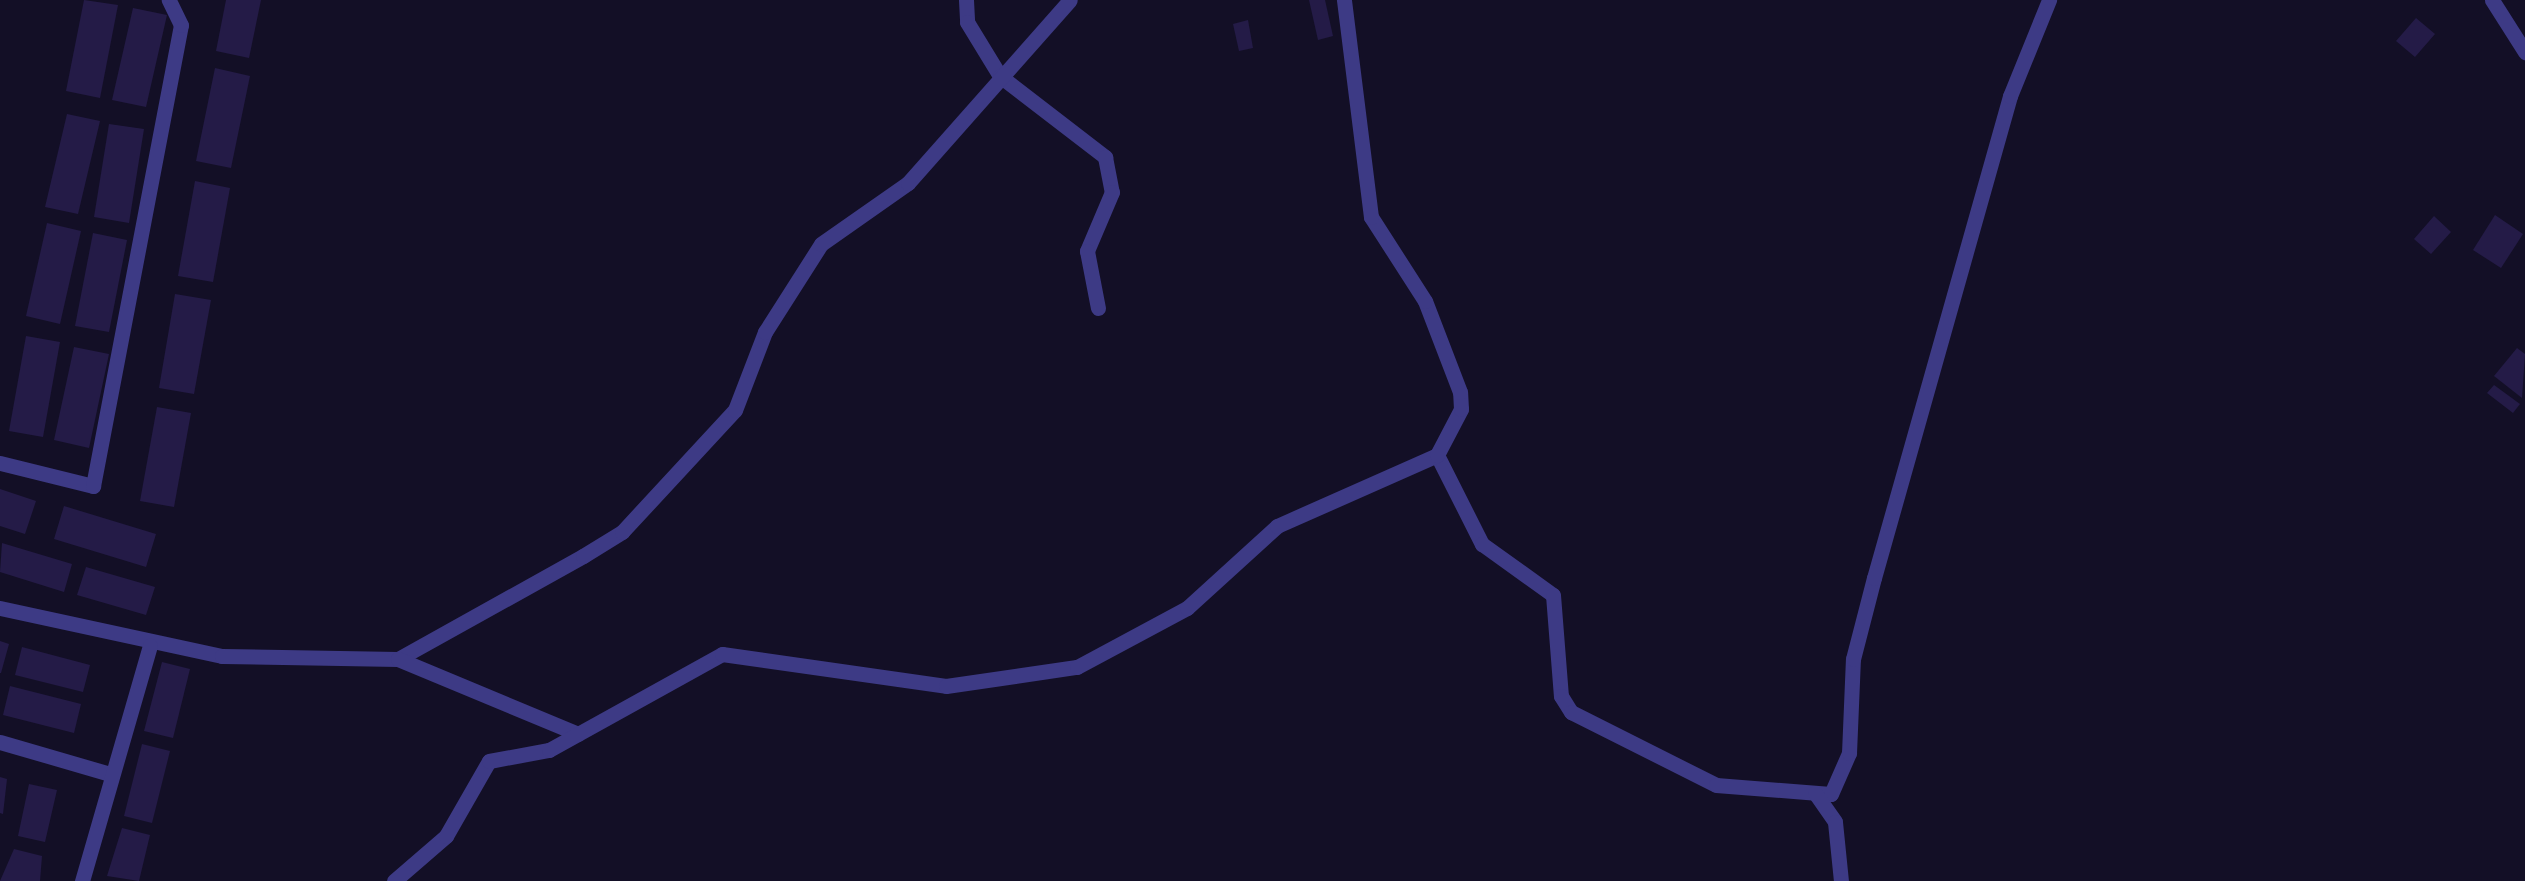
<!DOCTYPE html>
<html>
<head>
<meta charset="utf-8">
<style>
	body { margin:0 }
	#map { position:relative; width:2525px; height:881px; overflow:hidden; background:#130f26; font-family:"Fira Sans Condensed",sans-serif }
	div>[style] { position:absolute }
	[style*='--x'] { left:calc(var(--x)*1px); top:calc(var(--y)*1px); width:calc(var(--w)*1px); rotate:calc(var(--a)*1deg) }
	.building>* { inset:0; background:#241b47 }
	.street>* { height:15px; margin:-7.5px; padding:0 7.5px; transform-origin:7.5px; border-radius:7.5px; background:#3d3a85 }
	span { translate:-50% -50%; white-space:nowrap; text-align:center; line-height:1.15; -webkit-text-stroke:10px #130f26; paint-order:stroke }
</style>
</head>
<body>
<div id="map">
	<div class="building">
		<i style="clip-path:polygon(84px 0,118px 5px,100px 98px,66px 91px)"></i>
		<i style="clip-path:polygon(226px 0,261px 0,249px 58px,216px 51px)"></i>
		<i style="clip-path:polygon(1309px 0,1325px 0,1333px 36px,1318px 40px)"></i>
		<i style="clip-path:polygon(133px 8px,167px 15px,146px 107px,112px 100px)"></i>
		<i style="clip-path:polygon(2416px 18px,2435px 34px,2415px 57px,2396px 41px)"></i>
		<i style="clip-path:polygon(1248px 20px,1253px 48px,1239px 51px,1233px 24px)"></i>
		<i style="clip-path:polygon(215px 68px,250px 76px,231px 168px,196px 161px)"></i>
		<i style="clip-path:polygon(67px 114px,100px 121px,78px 214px,45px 207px)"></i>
		<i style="clip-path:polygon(109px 124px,144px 129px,129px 223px,94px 217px)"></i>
		<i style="clip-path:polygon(195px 181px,230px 188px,213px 282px,178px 276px)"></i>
		<i style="clip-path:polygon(2495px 215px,2523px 234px,2501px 268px,2473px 250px)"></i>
		<i style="clip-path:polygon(2434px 216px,2451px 232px,2431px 254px,2414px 239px)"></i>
		<i style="clip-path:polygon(47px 223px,81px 231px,60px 324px,26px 316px)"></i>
		<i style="clip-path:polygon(93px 233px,127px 240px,109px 332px,75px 326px)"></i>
		<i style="clip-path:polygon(175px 294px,211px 300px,194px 394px,159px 388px)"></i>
		<i style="clip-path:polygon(26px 336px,60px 342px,43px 437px,9px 431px)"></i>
		<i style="clip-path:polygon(74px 347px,109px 354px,89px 448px,54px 440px)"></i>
		<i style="clip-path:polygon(2517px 348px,2525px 354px,2522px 398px,2494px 376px)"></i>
		<i style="clip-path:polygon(2494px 385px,2520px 404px,2513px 413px,2487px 393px)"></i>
		<i style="clip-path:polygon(157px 407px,191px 413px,174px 507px,140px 501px)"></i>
		<i style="clip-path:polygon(0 489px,36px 501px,25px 534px,0 526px)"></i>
		<i style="clip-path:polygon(64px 506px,156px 534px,146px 567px,54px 539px)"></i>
		<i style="clip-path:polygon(2px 543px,72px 564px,64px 592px,0 572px)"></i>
		<i style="clip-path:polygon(86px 567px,155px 587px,146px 615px,77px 595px)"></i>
		<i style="clip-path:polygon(0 641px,9px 644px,1px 673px,0 673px)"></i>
		<i style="clip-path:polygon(22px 647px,90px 665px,83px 692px,15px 675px)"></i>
		<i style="clip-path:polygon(162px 662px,190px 669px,173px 738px,144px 731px)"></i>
		<i style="clip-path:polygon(10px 686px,81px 704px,74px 733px,3px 715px)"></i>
		<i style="clip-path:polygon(142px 744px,170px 751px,152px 823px,124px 816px)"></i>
		<i style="clip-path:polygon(0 777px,7px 779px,3px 814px,0 813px)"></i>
		<i style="clip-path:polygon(29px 784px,57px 790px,45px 842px,18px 836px)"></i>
		<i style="clip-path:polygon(122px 828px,150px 835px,139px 881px,107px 876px)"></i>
		<i style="clip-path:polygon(14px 849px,42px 856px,40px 881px,0 881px)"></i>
	</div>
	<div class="street">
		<i style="--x:966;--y:0;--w:22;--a:87"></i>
		<i style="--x:967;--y:22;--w:63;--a:58.6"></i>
		<i style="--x:1000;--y:76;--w:133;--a:37.6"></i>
		<i style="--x:1105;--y:157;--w:36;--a:79"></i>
		<i style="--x:1112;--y:192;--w:64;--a:113"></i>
		<i style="--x:1087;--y:251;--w:58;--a:79.1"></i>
		<i style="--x:2492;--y:0;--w:62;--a:57.6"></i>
		<i style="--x:1437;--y:455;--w:100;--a:63.2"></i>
		<i style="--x:1482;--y:544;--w:87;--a:35.7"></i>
		<i style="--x:1553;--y:595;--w:101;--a:85.5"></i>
		<i style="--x:1561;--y:696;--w:19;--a:58"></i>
		<i style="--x:1571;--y:712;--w:162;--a:26.7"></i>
		<i style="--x:1716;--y:785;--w:115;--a:4.5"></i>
		<i style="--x:1831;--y:794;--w:45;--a:-66.3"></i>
		<i style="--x:1849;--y:753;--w:94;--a:-87.6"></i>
		<i style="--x:1853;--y:659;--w:84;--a:-75.5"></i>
		<i style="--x:1874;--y:578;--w:501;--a:-74.24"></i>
		<i style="--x:2010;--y:96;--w:104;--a:-67.9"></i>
		<i style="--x:0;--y:463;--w:96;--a:13.9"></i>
		<i style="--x:93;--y:486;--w:469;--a:-79.2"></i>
		<i style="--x:181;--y:25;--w:28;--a:-116"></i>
		<i style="--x:0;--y:608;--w:227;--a:12.2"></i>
		<i style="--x:222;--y:656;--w:176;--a:1"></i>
		<i style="--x:398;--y:659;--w:212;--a:-29.1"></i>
		<i style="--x:583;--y:556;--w:46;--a:-31.6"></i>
		<i style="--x:622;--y:532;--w:166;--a:-47.2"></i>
		<i style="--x:735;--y:410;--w:84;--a:-69"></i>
		<i style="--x:765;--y:332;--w:104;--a:-57.5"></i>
		<i style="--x:821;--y:244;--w:106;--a:-35"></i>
		<i style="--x:908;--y:183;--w:244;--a:-48.5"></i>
		<i style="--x:398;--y:659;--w:195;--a:22.6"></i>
		<i style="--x:0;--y:742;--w:111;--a:16.2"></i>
		<i style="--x:1815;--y:793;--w:35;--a:55"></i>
		<i style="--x:1835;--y:822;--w:59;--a:84.2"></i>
		<i style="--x:82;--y:881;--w:245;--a:-73.9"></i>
		<i style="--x:394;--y:881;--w:69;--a:-40.9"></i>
		<i style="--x:446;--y:836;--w:86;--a:-60.2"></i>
		<i style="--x:489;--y:761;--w:61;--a:-10.4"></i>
		<i style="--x:549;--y:750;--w:198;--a:-29"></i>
		<i style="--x:722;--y:654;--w:226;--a:8.1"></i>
		<i style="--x:946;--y:686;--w:132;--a:-8.3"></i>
		<i style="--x:1077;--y:667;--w:125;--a:-28.2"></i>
		<i style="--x:1187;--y:608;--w:122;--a:-42.3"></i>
		<i style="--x:1277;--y:526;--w:175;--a:-23.9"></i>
		<i style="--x:1437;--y:455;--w:52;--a:-62.4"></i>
		<i style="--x:1461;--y:409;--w:17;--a:-93"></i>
		<i style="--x:1460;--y:392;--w:97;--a:-111"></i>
		<i style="--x:1425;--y:301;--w:100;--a:-122.7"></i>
		<i style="--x:1371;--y:217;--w:219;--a:-97.1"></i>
	</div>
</div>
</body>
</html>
